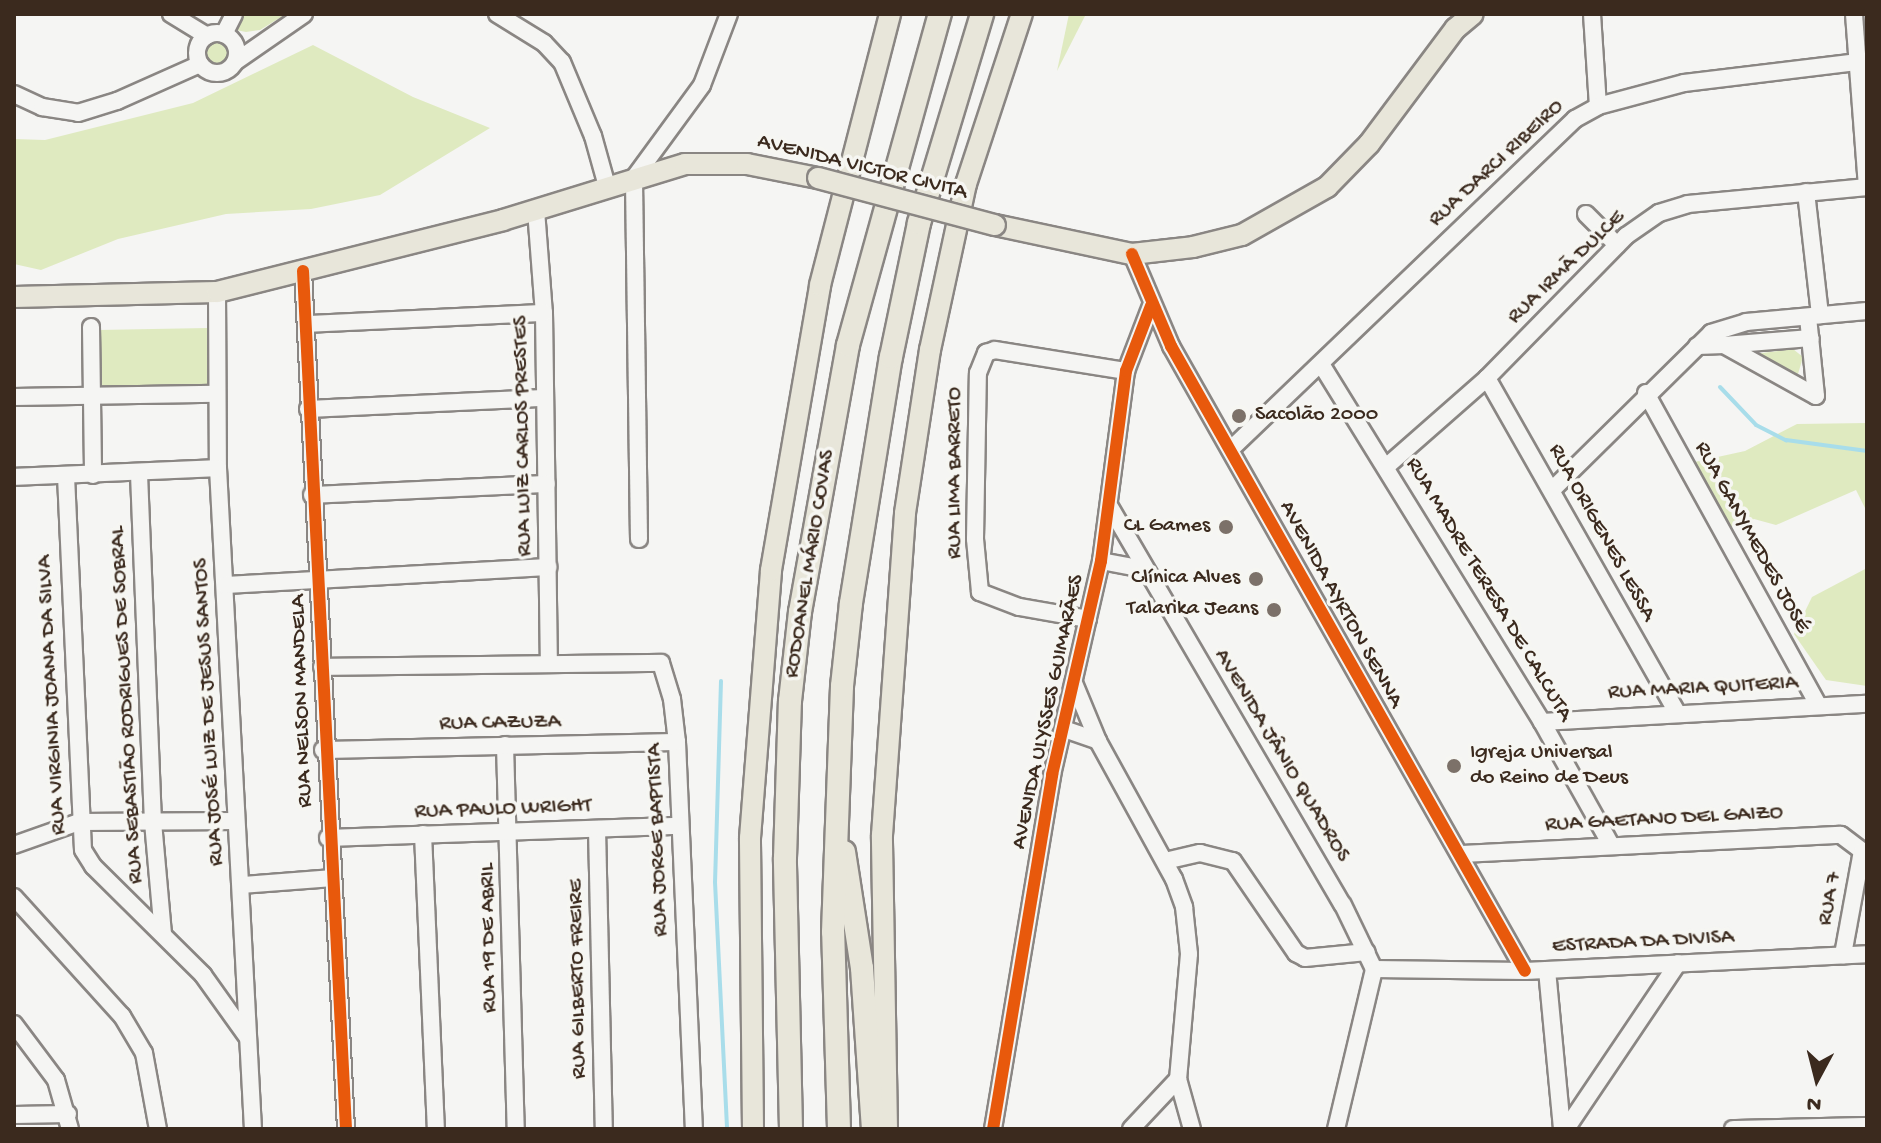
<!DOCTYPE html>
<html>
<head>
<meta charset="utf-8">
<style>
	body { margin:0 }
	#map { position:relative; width:1881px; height:1143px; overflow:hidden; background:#f5f5f3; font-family:"Gochi Hand",sans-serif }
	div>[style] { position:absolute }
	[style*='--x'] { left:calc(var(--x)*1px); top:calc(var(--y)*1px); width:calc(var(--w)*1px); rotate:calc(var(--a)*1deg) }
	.green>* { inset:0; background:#dfeac0 }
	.round { border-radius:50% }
	.stream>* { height:4px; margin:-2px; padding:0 2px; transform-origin:2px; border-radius:2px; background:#a8ddea }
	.roads { filter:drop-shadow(2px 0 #8a8683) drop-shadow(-2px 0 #8a8683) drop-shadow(0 2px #8a8683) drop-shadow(0 -2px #8a8683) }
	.minor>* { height:16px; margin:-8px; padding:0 8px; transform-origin:8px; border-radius:8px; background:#f5f5f3 }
	.minor>.ring { margin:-8px; padding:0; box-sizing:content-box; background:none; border:16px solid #f5f5f3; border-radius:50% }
	.major>* { height:20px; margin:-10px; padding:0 10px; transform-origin:10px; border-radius:10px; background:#e8e6da }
	.highway>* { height:22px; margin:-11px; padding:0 11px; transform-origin:11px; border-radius:11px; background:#e8e6da }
	.bridges { filter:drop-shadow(2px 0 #8a8683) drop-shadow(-2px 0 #8a8683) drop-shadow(0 2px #8a8683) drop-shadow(0 -2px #8a8683) }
	.major-bridge>* { height:20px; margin:-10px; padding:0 10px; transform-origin:10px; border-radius:10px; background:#e8e6da }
	.cycleway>* { height:12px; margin:-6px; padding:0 6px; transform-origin:6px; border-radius:6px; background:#e8590c }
	.dots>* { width:22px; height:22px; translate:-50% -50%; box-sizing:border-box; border:4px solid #f6f6f2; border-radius:50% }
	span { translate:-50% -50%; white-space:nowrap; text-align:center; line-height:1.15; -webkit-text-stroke:7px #f6f6f2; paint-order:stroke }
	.street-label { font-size:22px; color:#3b2a1e }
	.poi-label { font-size:22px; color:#3b2a1e }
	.left { translate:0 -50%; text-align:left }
	.right { translate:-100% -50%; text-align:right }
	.frame { position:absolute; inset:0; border:16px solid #3b2a1e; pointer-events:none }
	.north { position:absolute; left:1777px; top:1039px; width:80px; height:80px; -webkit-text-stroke:6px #f6f6f2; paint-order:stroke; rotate:187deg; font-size:22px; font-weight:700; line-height:32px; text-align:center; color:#3b2a1e }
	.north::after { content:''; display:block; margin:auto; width:28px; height:36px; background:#3b2a1e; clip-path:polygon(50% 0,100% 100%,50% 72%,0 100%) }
</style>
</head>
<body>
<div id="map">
	<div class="green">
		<i style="clip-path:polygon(240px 14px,286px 14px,260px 30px,246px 32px,231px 29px)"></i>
		<i style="clip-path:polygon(1069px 14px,1086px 14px,1057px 71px)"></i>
		<i class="round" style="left:207px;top:41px;width:24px;height:24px"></i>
		<i style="clip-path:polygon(313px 45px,413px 97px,490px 128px,380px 195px,311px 209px,226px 214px,118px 239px,41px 270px,14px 264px,14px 139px,45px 140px,193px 103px)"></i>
		<i style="clip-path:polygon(207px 328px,208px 386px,99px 388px,98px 330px)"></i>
		<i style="clip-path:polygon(1793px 349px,1803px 357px,1798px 374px,1754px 354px)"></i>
		<i style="clip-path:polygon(1867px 423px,1867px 512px,1856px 490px,1776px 525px,1754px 519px,1731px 527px,1690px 463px,1745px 451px,1797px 424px)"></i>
		<i style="clip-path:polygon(1867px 568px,1867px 686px,1826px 680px,1794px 634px,1812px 597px)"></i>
	</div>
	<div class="stream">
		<i style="--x:1720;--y:387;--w:52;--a:46.5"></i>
		<i style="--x:1756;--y:425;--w:34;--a:27"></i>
		<i style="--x:1786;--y:440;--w:82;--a:7.7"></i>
		<i style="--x:721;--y:681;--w:201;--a:91.7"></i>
		<i style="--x:715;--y:882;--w:247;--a:87.2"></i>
	</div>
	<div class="roads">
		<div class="minor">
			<i style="--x:171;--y:14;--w:42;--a:31.4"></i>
			<i style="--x:497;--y:14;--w:55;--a:31.7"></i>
			<i style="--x:544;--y:43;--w:26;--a:47"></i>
			<i style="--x:562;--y:62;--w:80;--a:67.3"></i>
			<i style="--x:593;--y:136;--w:52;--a:74.4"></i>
			<i style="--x:1592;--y:14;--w:92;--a:86.3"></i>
			<i class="ring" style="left:197px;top:33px;width:24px;height:24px"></i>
			<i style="--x:224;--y:34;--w:22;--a:-63"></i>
			<i style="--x:235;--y:62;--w:84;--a:-34.8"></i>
			<i style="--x:14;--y:94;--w:31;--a:25"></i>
			<i style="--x:42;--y:107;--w:36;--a:9"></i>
			<i style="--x:78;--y:113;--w:41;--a:-17.1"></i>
			<i style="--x:117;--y:101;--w:91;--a:-24"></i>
			<i style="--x:1806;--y:192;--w:124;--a:83.5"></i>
			<i style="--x:536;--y:210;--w:103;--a:85.6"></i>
			<i style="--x:544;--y:313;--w:348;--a:89.2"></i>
			<i style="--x:1586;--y:214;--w:44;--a:45"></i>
			<i style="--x:1132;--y:254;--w:100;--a:67"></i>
			<i style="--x:1171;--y:346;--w:718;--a:60.47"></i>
			<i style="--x:303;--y:271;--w:859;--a:87.13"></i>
			<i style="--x:217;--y:292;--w:176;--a:89.7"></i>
			<i style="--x:218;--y:468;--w:662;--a:86.97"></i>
			<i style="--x:307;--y:324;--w:237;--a:-2.7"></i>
			<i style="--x:91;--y:327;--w:148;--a:89.2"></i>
			<i style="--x:1724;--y:345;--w:87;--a:-4.6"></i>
			<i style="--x:1697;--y:346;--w:27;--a:-2"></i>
			<i style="--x:1724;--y:345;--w:105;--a:29"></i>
			<i style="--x:1816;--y:396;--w:79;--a:-95.8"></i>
			<i style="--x:1321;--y:364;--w:421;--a:58.3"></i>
			<i style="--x:1542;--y:722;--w:139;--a:60.7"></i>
			<i style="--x:1487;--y:378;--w:383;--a:60.4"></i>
			<i style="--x:1646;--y:393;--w:355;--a:61.1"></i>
			<i style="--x:14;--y:397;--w:202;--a:-0.9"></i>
			<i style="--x:308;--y:409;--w:236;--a:-2.7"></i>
			<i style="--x:1231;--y:449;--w:477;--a:-43.8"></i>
			<i style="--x:1575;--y:119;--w:26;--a:-29"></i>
			<i style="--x:1598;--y:106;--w:89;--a:-15"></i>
			<i style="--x:1684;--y:83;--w:184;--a:-6.9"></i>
			<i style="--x:1387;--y:466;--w:133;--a:-41.3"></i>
			<i style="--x:1487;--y:378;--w:199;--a:-45.6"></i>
			<i style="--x:1626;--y:236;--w:40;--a:-34.9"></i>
			<i style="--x:1659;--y:213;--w:30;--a:-17"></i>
			<i style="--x:1688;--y:204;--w:180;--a:-5.4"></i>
			<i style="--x:1867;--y:187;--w:173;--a:-94.3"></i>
			<i style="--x:139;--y:474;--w:348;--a:87.7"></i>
			<i style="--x:153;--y:822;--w:111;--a:84.9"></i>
			<i style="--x:66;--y:476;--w:374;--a:87.4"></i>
			<i style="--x:83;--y:850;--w:19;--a:58"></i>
			<i style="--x:93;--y:866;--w:155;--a:44.7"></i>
			<i style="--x:203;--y:975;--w:77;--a:54.5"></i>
			<i style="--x:14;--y:477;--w:204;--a:-2.5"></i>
			<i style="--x:1553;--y:489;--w:222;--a:-44.6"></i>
			<i style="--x:1711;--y:333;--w:37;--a:-17"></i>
			<i style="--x:1746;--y:322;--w:121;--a:-5.2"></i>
			<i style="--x:312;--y:495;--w:235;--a:-2.7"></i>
			<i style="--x:1110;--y:507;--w:461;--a:59.7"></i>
			<i style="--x:1343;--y:905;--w:71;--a:64.2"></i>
			<i style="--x:639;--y:539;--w:361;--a:-90.8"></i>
			<i style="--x:634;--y:178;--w:115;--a:-53.8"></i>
			<i style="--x:702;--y:85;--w:76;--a:-69.2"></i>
			<i style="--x:1101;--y:561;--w:44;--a:10.5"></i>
			<i style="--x:225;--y:585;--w:324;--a:-3.2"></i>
			<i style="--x:1088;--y:619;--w:70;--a:-170.1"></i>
			<i style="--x:1019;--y:607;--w:42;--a:-159"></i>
			<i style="--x:980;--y:592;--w:53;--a:-95.4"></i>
			<i style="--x:975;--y:539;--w:166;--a:-89"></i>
			<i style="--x:978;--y:373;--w:22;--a:-68"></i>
			<i style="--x:986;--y:353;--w:9;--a:-18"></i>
			<i style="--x:995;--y:350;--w:133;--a:9.1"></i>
			<i style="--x:322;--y:667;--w:339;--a:-0.7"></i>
			<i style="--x:661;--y:663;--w:38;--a:73"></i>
			<i style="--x:672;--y:699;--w:43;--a:83.4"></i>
			<i style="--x:677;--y:742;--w:387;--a:87.5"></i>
			<i style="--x:1074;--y:683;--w:63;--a:67.5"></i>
			<i style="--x:1098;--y:741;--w:158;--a:61.2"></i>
			<i style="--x:1174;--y:879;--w:30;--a:70"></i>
			<i style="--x:1184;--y:907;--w:47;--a:83.9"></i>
			<i style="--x:1189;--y:954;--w:125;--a:95"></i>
			<i style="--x:1178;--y:1079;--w:52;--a:74.4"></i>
			<i style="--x:1542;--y:722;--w:325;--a:-3.2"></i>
			<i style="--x:1064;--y:729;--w:36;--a:19"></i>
			<i style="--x:505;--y:745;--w:384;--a:88.4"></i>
			<i style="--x:323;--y:750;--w:354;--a:-1.3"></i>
			<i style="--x:597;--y:829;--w:300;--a:88.7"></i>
			<i style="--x:423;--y:834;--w:295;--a:87.5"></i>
			<i style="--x:328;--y:838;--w:351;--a:-2"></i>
			<i style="--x:14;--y:845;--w:69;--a:-19.5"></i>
			<i style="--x:79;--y:822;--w:157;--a:-0.4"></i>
			<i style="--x:1462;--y:854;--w:379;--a:-2.9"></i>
			<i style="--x:1841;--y:835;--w:26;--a:37"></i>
			<i style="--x:1862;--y:851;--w:106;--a:100.4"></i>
			<i style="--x:1165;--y:861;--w:36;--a:-13"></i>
			<i style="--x:1200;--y:853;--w:34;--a:14"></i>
			<i style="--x:1233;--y:861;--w:112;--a:55.6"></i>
			<i style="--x:1296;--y:953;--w:10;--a:29"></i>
			<i style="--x:1305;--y:958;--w:62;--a:-5.5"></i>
			<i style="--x:242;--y:885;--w:90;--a:-4.4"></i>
			<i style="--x:14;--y:897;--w:161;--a:47.8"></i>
			<i style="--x:122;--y:1016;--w:43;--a:59.3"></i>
			<i style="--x:144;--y:1053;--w:77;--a:79.6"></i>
			<i style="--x:1374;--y:969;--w:151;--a:0.8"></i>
			<i style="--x:1525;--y:971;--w:342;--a:-2.8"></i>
			<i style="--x:1547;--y:970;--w:160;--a:84.6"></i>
			<i style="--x:14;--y:1024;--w:70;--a:53.1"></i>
			<i style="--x:56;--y:1080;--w:51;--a:74.1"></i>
			<i style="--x:14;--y:1115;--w:54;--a:-1.1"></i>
			<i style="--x:993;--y:1129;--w:359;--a:-80.5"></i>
			<i style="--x:1052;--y:775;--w:220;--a:-77.1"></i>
			<i style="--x:1101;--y:561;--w:192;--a:-82.5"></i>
			<i style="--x:1126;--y:371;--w:70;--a:-69"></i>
			<i style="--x:1131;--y:1129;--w:69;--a:-46.8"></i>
			<i style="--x:1336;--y:1129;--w:164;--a:-76.6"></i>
			<i style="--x:1566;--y:1129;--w:200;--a:-56"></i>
			<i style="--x:1733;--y:1129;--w:134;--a:-1.3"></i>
		</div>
		<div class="major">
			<i style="--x:995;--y:225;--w:140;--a:12"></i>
			<i style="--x:1132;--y:254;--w:61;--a:-6.5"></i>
			<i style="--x:1193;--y:247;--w:50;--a:-13.8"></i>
			<i style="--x:1242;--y:235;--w:98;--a:-29.5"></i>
			<i style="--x:1327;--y:187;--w:60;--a:-45.7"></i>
			<i style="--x:1369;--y:144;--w:144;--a:-53.2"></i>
			<i style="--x:1455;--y:29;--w:23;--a:-40"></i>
			<i style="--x:14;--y:297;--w:203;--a:-1.4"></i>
			<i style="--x:217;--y:292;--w:295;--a:-14.1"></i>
			<i style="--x:503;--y:220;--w:190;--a:-17.1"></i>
			<i style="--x:685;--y:164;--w:62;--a:0"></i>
			<i style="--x:747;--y:164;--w:72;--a:11.2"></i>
			<i style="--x:753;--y:1129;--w:291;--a:-90.6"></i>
			<i style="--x:750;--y:838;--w:269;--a:-85.5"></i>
			<i style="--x:771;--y:570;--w:289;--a:-80.2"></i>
			<i style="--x:820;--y:285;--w:280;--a:-75.5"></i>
			<i style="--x:887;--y:1129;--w:294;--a:-91"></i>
			<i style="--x:882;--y:835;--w:323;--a:-85.9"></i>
			<i style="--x:905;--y:513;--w:165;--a:-81.3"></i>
			<i style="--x:930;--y:350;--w:170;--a:-77.8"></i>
			<i style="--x:966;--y:184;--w:179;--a:-71.8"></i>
		</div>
		<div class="highway">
			<i style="--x:844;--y:852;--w:117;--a:81.2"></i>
			<i style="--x:862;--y:968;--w:161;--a:86.1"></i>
			<i style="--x:791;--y:1129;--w:271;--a:-91.3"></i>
			<i style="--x:785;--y:858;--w:157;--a:-88.2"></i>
			<i style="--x:790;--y:701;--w:90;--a:-83.6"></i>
			<i style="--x:800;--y:612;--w:271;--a:-79.8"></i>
			<i style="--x:848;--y:345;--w:344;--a:-74.5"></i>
			<i style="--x:839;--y:1129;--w:197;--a:-91.7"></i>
			<i style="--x:833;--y:932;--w:246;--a:-87.9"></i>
			<i style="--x:842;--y:686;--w:83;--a:-83.8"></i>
			<i style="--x:851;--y:603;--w:249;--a:-80.8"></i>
			<i style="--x:891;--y:357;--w:137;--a:-78.2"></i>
			<i style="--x:919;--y:223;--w:218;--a:-73.2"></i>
		</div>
	</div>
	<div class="bridges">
		<div class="major-bridge">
			<i style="--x:818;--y:178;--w:183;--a:14.9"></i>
		</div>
	</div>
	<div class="cycleway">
		<i style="--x:1132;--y:254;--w:100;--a:67"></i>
		<i style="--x:1171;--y:346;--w:718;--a:60.47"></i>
		<i style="--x:303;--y:271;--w:859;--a:87.13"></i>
		<i style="--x:993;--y:1129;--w:359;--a:-80.5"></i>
		<i style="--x:1052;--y:775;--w:220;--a:-77.1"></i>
		<i style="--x:1101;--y:561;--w:192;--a:-82.5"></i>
		<i style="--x:1126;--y:371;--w:70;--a:-69"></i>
	</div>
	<div class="dots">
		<i style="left:1239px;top:416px;background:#7c7169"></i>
		<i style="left:1226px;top:527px;background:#7c7169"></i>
		<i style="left:1256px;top:579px;background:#7c7169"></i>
		<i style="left:1274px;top:610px;background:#7c7169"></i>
		<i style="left:1454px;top:766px;background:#7c7169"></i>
	</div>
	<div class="street-label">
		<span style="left:1497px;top:164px;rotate:-43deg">RUA DARCI RIBEIRO</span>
		<span style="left:862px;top:168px;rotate:14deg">AVENIDA VICTOR CIVITA</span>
		<span style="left:1567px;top:268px;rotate:-44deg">RUA IRMÃ DULCE</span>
		<span style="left:524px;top:436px;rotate:-91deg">RUA LUIZ CARLOS PRESTES</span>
		<span style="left:956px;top:473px;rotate:-90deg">RUA LIMA BARRETO</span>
		<span style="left:1601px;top:533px;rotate:61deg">RUA ORIGENES LESSA</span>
		<span style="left:1751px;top:538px;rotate:61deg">RUA GANYMEDES JOSÉ</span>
		<span style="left:811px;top:564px;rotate:-81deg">RODOANEL MÁRIO COVAS</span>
		<span style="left:1488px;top:590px;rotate:59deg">RUA MADRE TERESA DE CALCUTA</span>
		<span style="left:1340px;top:605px;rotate:61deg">AVENIDA AYRTON SENNA</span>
		<span style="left:1703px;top:689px;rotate:-3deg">RUA MARIA QUITERIA</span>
		<span style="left:53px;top:695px;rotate:-93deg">RUA VIRGINIA JOANA DA SILVA</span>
		<span style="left:303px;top:701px;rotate:-92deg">RUA NELSON MANDELA</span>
		<span style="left:128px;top:705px;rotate:-93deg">RUA SEBASTIÃO RODRIGUES DE SOBRAL</span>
		<span style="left:210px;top:712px;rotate:-93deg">RUA JOSÉ LUIZ DE JESUS SANTOS</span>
		<span style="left:1049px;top:712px;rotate:-78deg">AVENIDA ULYSSES GUIMARÃES</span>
		<span style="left:500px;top:724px;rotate:-1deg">RUA CAZUZA</span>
		<span style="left:1281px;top:756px;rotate:59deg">AVENIDA JÂNIO QUADROS</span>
		<span style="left:503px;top:810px;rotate:-2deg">RUA PAULO WRIGHT</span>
		<span style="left:1664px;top:820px;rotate:-3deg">RUA GAETANO DEL GAIZO</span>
		<span style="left:659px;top:840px;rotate:-92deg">RUA JORGE BAPTISTA</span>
		<span style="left:1831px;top:899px;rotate:-79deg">RUA 7</span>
		<span style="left:490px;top:938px;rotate:-91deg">RUA 19 DE ABRIL</span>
		<span style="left:1643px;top:943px;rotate:-3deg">ESTRADA DA DIVISA</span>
		<span style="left:579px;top:979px;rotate:-91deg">RUA GILBERTO FREIRE</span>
	</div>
	<div class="poi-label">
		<span class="left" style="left:1255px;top:416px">Sacolão 2000</span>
		<span class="right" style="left:1210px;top:527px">CL Games</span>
		<span class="right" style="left:1240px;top:579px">Clínica Alves</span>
		<span class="right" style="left:1258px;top:610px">Talarika Jeans</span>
		<span class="left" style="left:1470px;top:766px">Igreja Universal<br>do Reino de Deus</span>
	</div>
	<div class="frame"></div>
	<div class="north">N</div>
</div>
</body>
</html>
